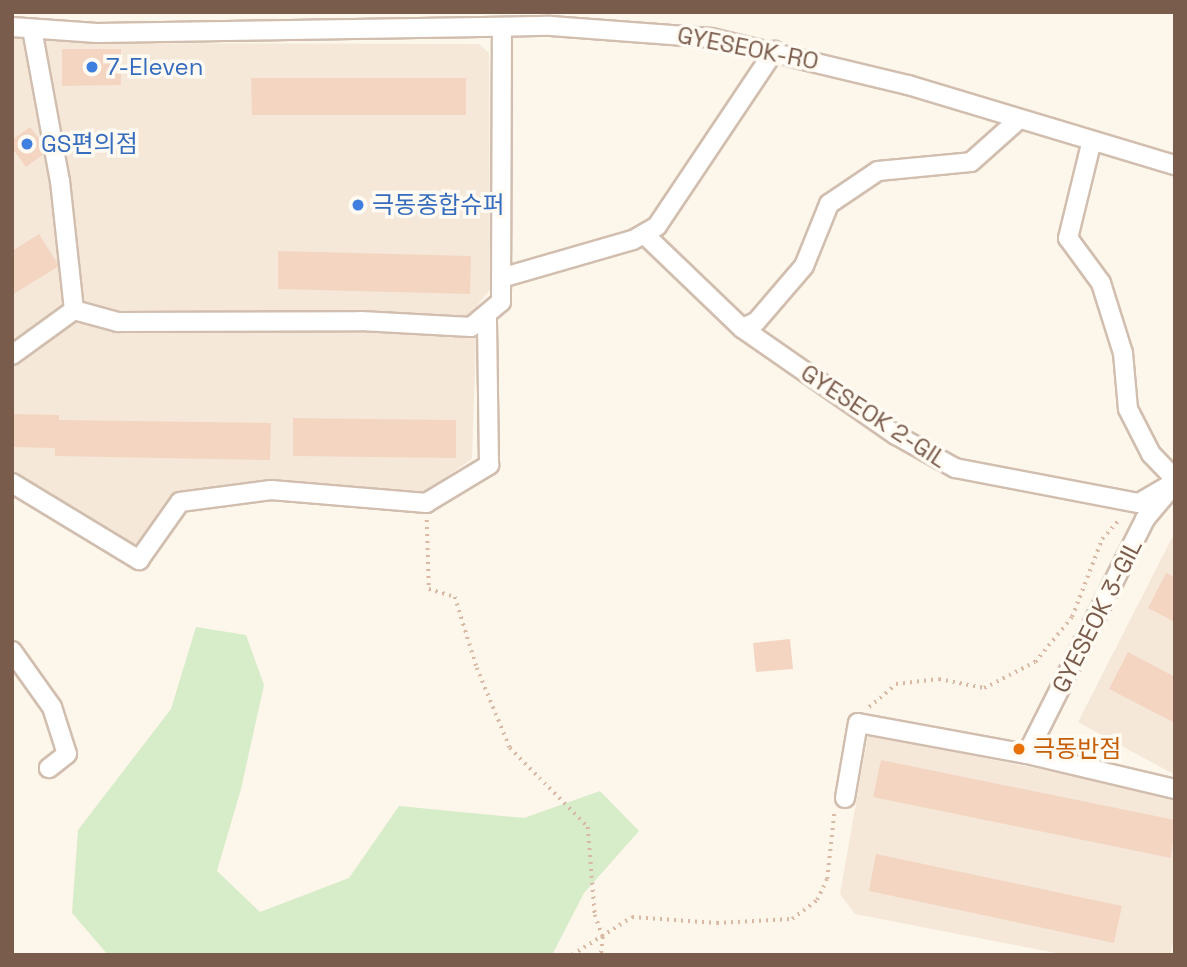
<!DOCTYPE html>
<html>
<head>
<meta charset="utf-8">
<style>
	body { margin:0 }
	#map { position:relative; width:1187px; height:967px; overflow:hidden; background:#fdf6eb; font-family:"Space Grotesk","Noto Sans KR",sans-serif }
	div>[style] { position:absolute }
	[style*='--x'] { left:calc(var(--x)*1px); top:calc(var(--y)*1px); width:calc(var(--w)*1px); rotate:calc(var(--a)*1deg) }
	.residential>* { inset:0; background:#f5e8d9 }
	.green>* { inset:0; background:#d7ecc8 }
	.building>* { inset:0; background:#f3d5c2 }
	.path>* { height:3.5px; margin-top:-1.75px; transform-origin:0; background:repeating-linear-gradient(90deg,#d9b8a4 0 2px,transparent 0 7px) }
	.roads { filter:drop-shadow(2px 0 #d1beaf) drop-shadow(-2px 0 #d1beaf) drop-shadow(0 2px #d1beaf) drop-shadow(0 -2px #d1beaf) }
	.minor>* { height:18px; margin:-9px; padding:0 9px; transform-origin:9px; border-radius:9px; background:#fff }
	.dots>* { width:19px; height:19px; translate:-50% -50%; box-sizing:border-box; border:4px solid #fffaf2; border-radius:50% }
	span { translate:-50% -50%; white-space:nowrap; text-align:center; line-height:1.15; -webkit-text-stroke:7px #fffaf2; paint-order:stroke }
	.street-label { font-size:24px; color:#7a5c4c }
	.shop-label { font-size:24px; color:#366cbe }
	.left { translate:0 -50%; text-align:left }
	.food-label { font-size:24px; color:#c56008 }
	.frame { position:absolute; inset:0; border:14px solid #7a5c4c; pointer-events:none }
</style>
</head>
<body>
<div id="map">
	<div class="residential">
		<i style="clip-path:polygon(12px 38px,78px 43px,479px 44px,489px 53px,490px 290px,477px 306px,472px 459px,423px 493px,272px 479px,176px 495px,138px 549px,12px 471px)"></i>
		<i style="clip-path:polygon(1175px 532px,1175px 775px,1078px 722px)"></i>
		<i style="clip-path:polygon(868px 735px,1175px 796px,1175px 935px,1170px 955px,1066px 955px,855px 914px,840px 894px)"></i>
	</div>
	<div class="green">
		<i style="clip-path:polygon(196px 627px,246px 635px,264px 685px,241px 789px,217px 871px,260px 912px,349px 878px,399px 806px,524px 818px,600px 791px,639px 831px,584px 893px,552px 955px,108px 955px,72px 913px,78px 830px,171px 709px)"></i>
	</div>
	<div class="building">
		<i style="clip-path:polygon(62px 49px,121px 49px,121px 85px,62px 86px)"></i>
		<i style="clip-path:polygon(251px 78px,466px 78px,466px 115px,252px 115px)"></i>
		<i style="clip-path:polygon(30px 127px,48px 151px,26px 167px,12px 148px,12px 140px)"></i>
		<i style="clip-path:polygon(39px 234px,59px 266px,12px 295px,12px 251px)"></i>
		<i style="clip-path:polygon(278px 251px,471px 256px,470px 294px,278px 289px)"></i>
		<i style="clip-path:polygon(12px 414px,59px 415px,59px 420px,271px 423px,270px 460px,55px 456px,55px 448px,12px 447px)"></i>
		<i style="clip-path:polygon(293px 418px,456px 420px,456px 458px,293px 456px)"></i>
		<i style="clip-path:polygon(1166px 573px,1175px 577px,1175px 622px,1148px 608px)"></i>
		<i style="clip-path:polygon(790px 639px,793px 669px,756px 672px,753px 643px)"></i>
		<i style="clip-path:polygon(1128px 652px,1175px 677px,1175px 723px,1109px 689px)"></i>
		<i style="clip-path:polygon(881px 760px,1175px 820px,1171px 858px,873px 797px)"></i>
		<i style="clip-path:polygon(876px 854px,1122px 906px,1114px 943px,869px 891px)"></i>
	</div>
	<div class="path">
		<i style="--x:427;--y:520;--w:69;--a:88.3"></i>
		<i style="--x:429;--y:589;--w:27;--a:17"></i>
		<i style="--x:455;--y:597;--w:74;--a:72.8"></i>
		<i style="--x:477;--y:668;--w:87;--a:67.6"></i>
		<i style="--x:510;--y:748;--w:111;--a:45.4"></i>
		<i style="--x:588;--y:827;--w:88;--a:85.5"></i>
		<i style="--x:595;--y:915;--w:23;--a:70"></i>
		<i style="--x:603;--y:937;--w:18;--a:96"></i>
		<i style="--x:869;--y:707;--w:35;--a:-40"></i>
		<i style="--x:896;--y:684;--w:43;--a:-6.6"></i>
		<i style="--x:939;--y:679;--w:46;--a:11.3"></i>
		<i style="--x:984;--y:688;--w:57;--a:-27"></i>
		<i style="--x:1035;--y:662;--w:58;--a:-50.6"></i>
		<i style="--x:1072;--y:617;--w:84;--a:-69"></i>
		<i style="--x:1102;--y:539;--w:25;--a:-48"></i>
		<i style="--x:572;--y:955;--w:71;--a:-32.3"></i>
		<i style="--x:632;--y:917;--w:85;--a:4"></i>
		<i style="--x:717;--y:923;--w:75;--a:-3.1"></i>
		<i style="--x:792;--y:919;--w:31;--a:-37"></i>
		<i style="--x:817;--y:900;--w:23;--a:-65"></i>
		<i style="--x:827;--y:879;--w:65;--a:-83.9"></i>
	</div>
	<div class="roads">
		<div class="minor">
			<i style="--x:12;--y:27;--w:85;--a:4"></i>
			<i style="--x:97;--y:33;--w:454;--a:-0.9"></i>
			<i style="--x:551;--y:26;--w:161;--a:4.3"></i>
			<i style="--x:712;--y:38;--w:202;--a:13.5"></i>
			<i style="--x:908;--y:85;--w:279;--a:16.7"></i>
			<i style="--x:32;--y:29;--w:155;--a:79.6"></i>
			<i style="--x:60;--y:181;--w:130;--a:83.8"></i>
			<i style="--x:74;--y:310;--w:46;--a:15.3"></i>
			<i style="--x:118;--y:322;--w:243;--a:-0.2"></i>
			<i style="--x:361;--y:321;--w:110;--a:3.1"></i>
			<i style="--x:471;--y:327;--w:39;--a:-40"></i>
			<i style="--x:501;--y:302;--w:274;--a:-89.8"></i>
			<i style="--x:1091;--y:144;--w:97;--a:103.7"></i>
			<i style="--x:1068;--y:238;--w:56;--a:53.7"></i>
			<i style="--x:1101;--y:283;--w:73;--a:72.6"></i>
			<i style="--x:1123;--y:353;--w:56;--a:84.9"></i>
			<i style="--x:1128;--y:409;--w:51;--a:62.9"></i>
			<i style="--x:1151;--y:454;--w:35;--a:46"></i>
			<i style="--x:644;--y:234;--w:136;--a:43.8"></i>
			<i style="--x:742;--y:328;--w:188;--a:34.8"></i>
			<i style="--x:896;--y:435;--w:68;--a:29.2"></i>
			<i style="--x:955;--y:468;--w:187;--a:10.8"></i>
			<i style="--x:1139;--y:503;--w:42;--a:-30.3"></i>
			<i style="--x:501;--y:278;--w:137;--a:-16.1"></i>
			<i style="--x:633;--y:240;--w:28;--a:-30"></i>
			<i style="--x:657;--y:226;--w:211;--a:-56.2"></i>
			<i style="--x:742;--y:328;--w:15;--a:-23"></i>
			<i style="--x:756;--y:322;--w:74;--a:-49.4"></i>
			<i style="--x:804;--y:266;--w:67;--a:-68"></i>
			<i style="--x:829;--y:204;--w:59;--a:-34"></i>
			<i style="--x:878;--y:171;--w:93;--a:-5.5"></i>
			<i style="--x:971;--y:162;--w:62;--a:-41.7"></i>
			<i style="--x:12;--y:355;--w:77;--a:-36"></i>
			<i style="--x:12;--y:483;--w:149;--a:31.2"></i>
			<i style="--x:139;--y:560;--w:71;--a:-54.7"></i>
			<i style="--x:180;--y:502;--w:92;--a:-7.5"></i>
			<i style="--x:271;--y:490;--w:156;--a:4.8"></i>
			<i style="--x:426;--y:503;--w:74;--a:-31.1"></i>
			<i style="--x:489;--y:465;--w:148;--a:-90.8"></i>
			<i style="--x:12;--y:651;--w:69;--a:54.5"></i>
			<i style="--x:52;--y:707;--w:49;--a:72.3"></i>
			<i style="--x:67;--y:754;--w:23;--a:142"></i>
			<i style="--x:1027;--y:754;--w:263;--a:-63.3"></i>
			<i style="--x:1145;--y:519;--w:38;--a:-50"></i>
			<i style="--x:845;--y:798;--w:76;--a:-80.2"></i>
			<i style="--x:858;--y:723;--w:172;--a:10.4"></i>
			<i style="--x:1027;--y:754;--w:152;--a:13.3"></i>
		</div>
	</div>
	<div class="dots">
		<i style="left:92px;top:67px;background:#3f7fe0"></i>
		<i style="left:27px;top:144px;background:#3f7fe0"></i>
		<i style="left:358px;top:205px;background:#3f7fe0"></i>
		<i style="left:1019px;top:749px;background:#e8710a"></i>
	</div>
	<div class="street-label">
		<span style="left:748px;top:48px;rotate:11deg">GYESEOK-RO</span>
		<span style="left:874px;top:416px;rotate:33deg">GYESEOK 2-GIL</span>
		<span style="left:1097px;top:616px;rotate:-63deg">GYESEOK 3-GIL</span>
	</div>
	<div class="shop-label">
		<span class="left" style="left:106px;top:67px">7-Eleven</span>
		<span class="left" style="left:41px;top:144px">GS편의점</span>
		<span class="left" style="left:372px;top:205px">극동종합슈퍼</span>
	</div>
	<div class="food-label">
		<span class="left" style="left:1033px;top:749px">극동반점</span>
	</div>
	<div class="frame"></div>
</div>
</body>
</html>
